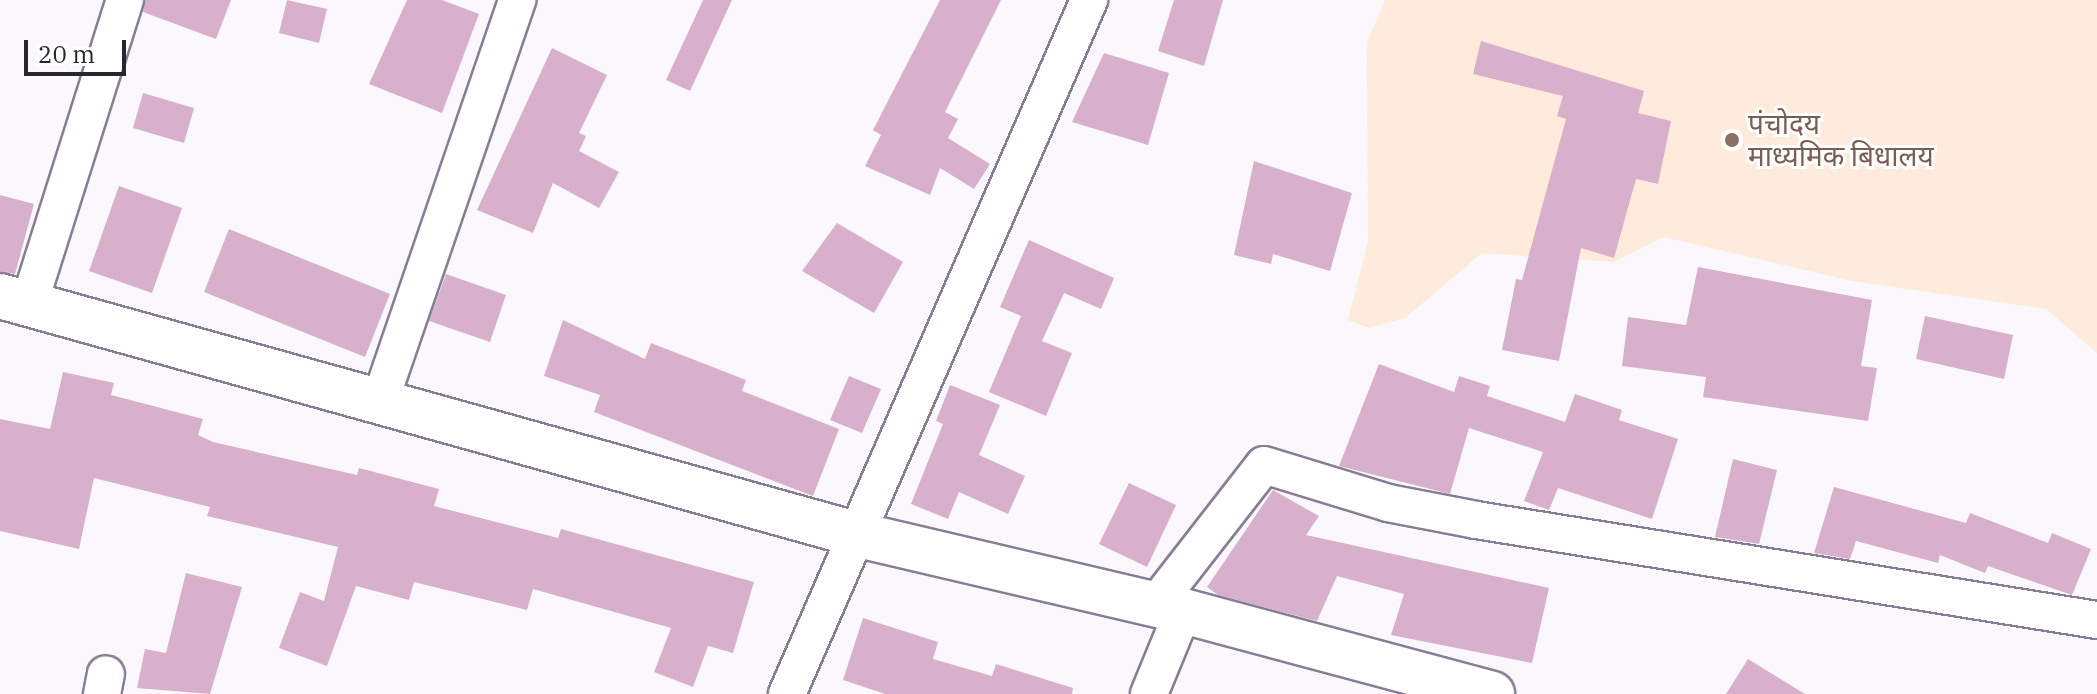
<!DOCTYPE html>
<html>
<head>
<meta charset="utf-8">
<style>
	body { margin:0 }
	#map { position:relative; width:2097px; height:694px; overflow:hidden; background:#faf8fd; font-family:"IBM Plex Serif","Noto Sans Devanagari",serif }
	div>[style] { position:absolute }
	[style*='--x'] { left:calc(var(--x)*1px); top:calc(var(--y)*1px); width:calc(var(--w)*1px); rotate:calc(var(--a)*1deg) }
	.education>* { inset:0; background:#feebdb }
	.building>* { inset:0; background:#d8b0cc }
	.roads { filter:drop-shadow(2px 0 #877e95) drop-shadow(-2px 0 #877e95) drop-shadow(0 2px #877e95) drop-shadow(0 -2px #877e95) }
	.minor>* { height:36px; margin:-18px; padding:0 18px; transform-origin:18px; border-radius:18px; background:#fff }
	.tertiary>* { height:44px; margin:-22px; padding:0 22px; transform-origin:22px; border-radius:22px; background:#fff }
	.dots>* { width:22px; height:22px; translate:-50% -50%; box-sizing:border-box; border:4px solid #fff; border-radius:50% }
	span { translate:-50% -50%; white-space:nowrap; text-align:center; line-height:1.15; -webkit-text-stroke:6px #fff; paint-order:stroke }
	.education-label { font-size:28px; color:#785e54 }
	.left { translate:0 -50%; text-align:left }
	.scale { position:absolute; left:24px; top:40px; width:102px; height:36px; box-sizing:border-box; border:4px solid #2a262f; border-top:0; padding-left:10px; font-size:24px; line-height:28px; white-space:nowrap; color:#2a262f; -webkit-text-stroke:6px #fff; paint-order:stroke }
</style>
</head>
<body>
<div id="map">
	<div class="education">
		<i style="clip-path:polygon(1385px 0,2097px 0,2097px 353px,2046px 309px,1852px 281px,1664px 237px,1614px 262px,1482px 253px,1405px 318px,1369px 328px,1348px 320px,1368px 242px,1367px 43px)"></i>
	</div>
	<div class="building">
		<i style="clip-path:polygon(145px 0,231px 0,216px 39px,143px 12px)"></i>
		<i style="clip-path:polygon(287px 0,327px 9px,319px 43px,279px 33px)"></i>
		<i style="clip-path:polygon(407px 0,442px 0,479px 14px,442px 113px,369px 84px)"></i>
		<i style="clip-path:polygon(703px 0,732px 0,690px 91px,666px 80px)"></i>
		<i style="clip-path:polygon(940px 0,1001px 0,945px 112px,958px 119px,948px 138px,990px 164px,974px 189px,940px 168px,930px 195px,865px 166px,881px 135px,873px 130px)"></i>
		<i style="clip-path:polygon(1174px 0,1223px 0,1204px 66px,1158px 51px)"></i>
		<i style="clip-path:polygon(1481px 41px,1644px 91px,1638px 113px,1671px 121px,1658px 184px,1636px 179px,1614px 258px,1581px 248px,1559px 361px,1502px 350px,1516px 279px,1522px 280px,1566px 119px,1557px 116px,1563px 96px,1473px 74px)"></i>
		<i style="clip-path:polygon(552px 48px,607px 75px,579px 133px,586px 136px,579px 151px,619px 172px,599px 208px,553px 183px,533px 233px,477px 210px)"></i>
		<i style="clip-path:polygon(1104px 53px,1169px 73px,1148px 145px,1072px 122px)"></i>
		<i style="clip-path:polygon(143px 93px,194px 108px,184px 143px,133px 128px)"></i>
		<i style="clip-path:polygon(1254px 161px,1352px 193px,1330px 271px,1273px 254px,1271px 264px,1234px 255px)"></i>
		<i style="clip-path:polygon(119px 186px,182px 208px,152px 293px,89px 271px)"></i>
		<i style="clip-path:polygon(0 195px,34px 204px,15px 274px,0 272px)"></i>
		<i style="clip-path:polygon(837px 223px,903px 262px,874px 313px,802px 271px)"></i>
		<i style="clip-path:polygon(229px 229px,390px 294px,365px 357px,204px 292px)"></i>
		<i style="clip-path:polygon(1029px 240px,1114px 278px,1101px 309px,1064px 293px,1042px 341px,1072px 353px,1046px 416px,989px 392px,1021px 316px,1000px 307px)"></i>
		<i style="clip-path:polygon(1698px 267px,1872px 300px,1861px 366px,1877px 368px,1868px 421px,1703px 397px,1706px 377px,1622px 366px,1628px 317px,1686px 325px)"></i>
		<i style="clip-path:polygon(446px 274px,506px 295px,490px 342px,429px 321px)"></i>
		<i style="clip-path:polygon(1925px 316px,2013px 335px,2004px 379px,1916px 359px)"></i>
		<i style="clip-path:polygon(563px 320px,645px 359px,651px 343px,746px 380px,742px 391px,839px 429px,813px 496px,594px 412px,600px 395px,544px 376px)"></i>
		<i style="clip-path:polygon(1379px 364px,1454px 392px,1459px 376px,1490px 386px,1487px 396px,1565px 422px,1575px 394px,1622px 410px,1619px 420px,1678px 439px,1652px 519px,1558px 488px,1549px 510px,1524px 501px,1543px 452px,1469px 428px,1450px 494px,1339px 466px)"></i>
		<i style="clip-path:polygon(63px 372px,114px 383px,111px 395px,203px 419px,198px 435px,213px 442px,357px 475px,359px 468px,439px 489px,434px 506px,558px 538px,561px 529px,754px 582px,733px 653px,708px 646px,693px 687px,654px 672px,671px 628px,533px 589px,527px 610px,414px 582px,409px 600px,356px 586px,327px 666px,279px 648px,300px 592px,324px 601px,338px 547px,207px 516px,210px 507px,94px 478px,79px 549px,0 531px,0 419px,50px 429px)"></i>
		<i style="clip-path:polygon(849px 376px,881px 389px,862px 433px,830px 420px)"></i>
		<i style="clip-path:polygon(950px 385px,1000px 405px,979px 455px,1025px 476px,1008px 514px,959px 492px,948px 519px,911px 504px,943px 424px,936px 421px)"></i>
		<i style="clip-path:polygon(1733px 459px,1777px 470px,1759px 544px,1715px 537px)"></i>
		<i style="clip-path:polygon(1129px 483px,1176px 505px,1147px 567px,1099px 544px)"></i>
		<i style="clip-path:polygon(1834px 487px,1966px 523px,1970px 513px,2048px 543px,2052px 533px,2091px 549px,2072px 595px,1988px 566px,1985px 573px,1940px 555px,1938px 563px,1856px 541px,1850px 559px,1814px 553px)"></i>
		<i style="clip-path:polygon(1273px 490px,1319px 516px,1306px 535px,1549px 588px,1532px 663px,1391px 635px,1404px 594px,1337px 576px,1317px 621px,1218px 595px,1207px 587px)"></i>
		<i style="clip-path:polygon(186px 573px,242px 587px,210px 694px,137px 688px,145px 649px,166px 653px)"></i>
		<i style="clip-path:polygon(863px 618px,938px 642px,933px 659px,992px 676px,996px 664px,1073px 688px,1072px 694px,885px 694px,843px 680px)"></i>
		<i style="clip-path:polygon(1748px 659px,1805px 694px,1726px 694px)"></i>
	</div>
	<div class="roads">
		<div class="minor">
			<i style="--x:29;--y:304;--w:319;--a:-72.5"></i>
			<i style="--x:380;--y:401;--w:424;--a:-71.1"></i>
			<i style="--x:1155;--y:605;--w:177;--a:-52.1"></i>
			<i style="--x:1264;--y:465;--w:130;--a:17"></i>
			<i style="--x:1388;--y:503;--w:90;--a:10.9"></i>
			<i style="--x:1476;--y:520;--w:629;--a:9.15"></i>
			<i style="--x:102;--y:694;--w:20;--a:-79"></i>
			<i style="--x:787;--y:694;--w:757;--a:-66.48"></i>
			<i style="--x:1149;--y:694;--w:90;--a:-67.7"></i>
		</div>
		<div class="tertiary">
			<i style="--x:0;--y:296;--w:892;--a:15.55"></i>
			<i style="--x:859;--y:535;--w:333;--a:13.2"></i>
			<i style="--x:1183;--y:611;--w:320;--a:15"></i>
		</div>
	</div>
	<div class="dots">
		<i style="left:1732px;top:140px;background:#8d6e63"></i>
	</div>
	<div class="education-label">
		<span class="left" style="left:1748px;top:140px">पंचोदय<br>माध्यमिक बिधालय</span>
	</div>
	<div class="scale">20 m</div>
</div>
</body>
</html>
